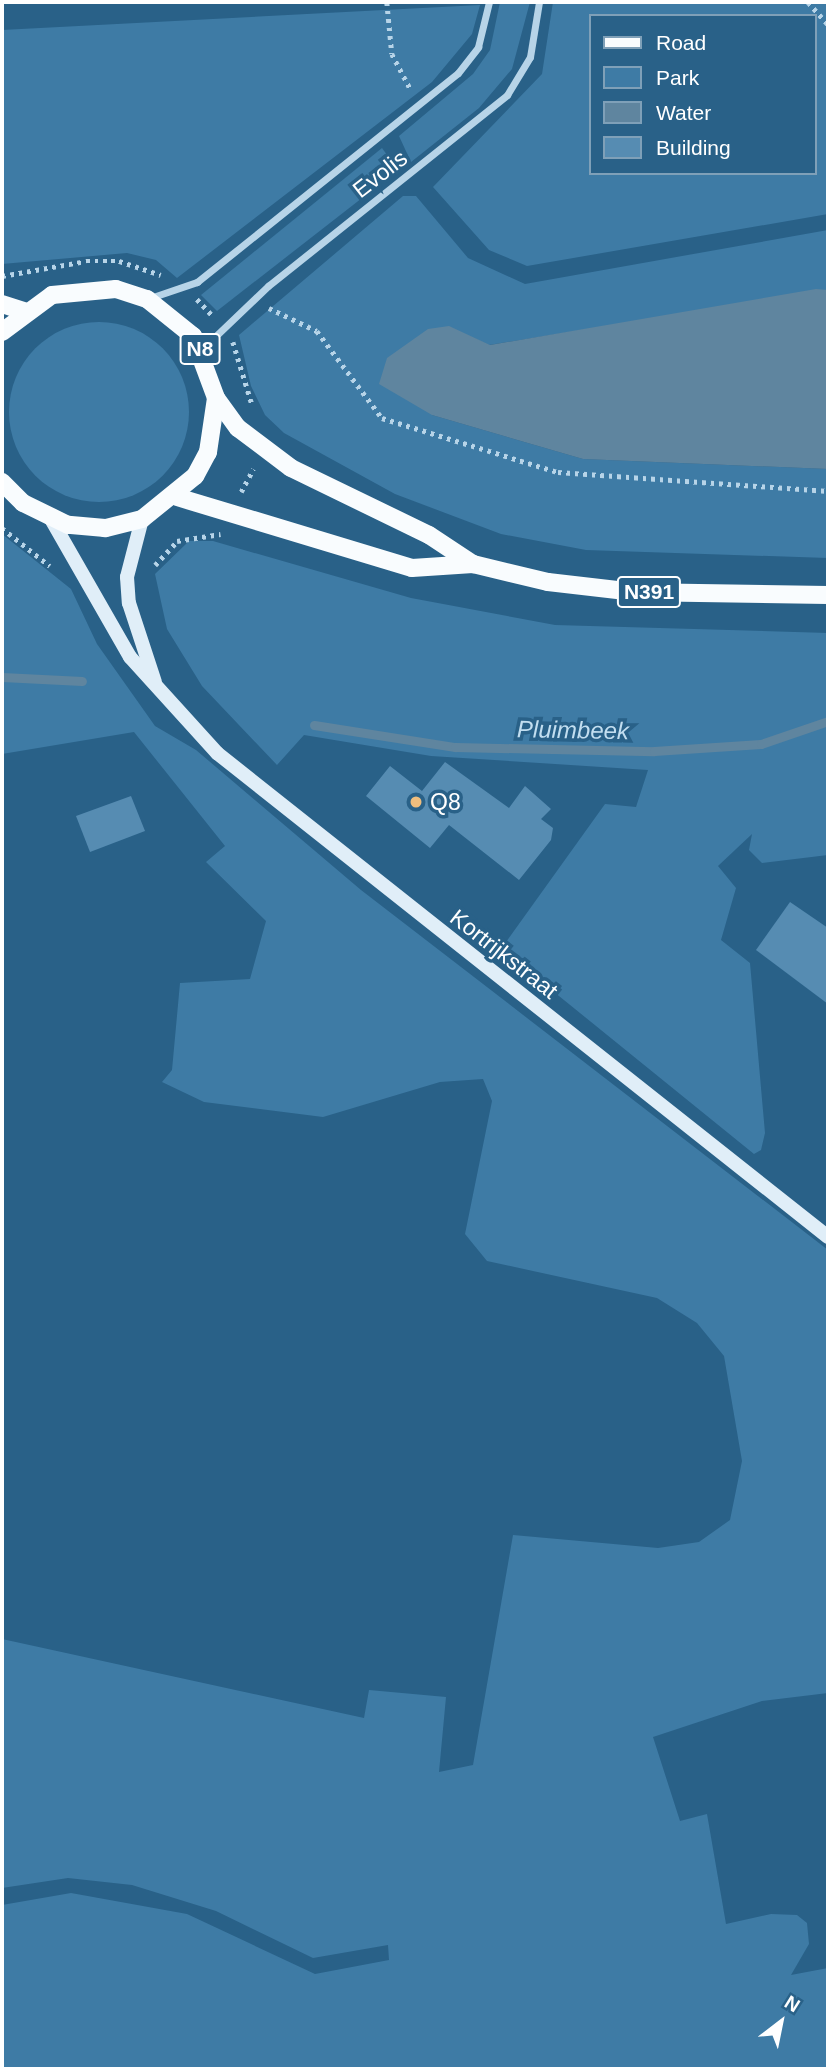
<!DOCTYPE html>
<html>
<head>
<meta charset="utf-8">
<style>
	body { margin:0 }
	#map { position:relative; width:830px; height:2071px; overflow:hidden; background:#296188; font-family:Arial,sans-serif }
	div>[style] { position:absolute }
	[style*='--x'] { left:calc(var(--x)*1px); top:calc(var(--y)*1px); width:calc(var(--w)*1px); rotate:calc(var(--a)*1deg) }
	.green>* { inset:0; background:#3e7ba5 }
	.round { border-radius:50% }
	.water>* { inset:0; background:#5f859f }
	.stream>* { height:9px; margin:-4.5px; padding:0 4.5px; transform-origin:4.5px; border-radius:4.5px; background:#5f859f }
	.building>* { inset:0; background:#568cb2 }
	.path>* { height:4.5px; margin-top:-2.25px; transform-origin:0; background:repeating-linear-gradient(90deg,#b7d4e8 0 3.5px,transparent 0 8.5px) }
	.minor>* { height:7px; margin:-3.5px; padding:0 3.5px; transform-origin:3.5px; border-radius:3.5px; background:#b7d4e8 }
	.secondary>* { height:14px; margin:-7px; padding:0 7px; transform-origin:7px; border-radius:7px; background:#e0eef8 }
	.primary>* { height:18px; margin:-9px; padding:0 9px; transform-origin:9px; border-radius:9px; background:#f9fcfe }
	.dots>* { width:19px; height:19px; translate:-50% -50%; box-sizing:border-box; border:4px solid #296188; border-radius:50% }
	span { translate:-50% -50%; white-space:nowrap; text-align:center; line-height:1.15; -webkit-text-stroke:7px #296188; paint-order:stroke }
	.shield-label span { padding:2px 5px; background:#296188; border:2px solid; border-radius:5px; -webkit-text-stroke-width:0 }
	.shield-label { font-size:21px; color:#fff; font-weight:700 }
	.street-label { font-size:23px; color:#fff }
	.poi-label { font-size:23px; color:#fff }
	.left { translate:0 -50%; text-align:left }
	.water-label { font-size:24px; color:#c2def0; font-style:italic }
	.frame { position:absolute; inset:0; border:4px solid #fff; pointer-events:none }
	.legend { position:absolute; left:589px; top:14px; width:228px; height:161px; box-sizing:border-box; background:#296188; border:2px solid #7fa0b8; margin:0; padding:9px 12px; list-style:none; font-size:21px; color:#fff }
	.legend li { display:flex; align-items:center; gap:14px; height:35px }
	.legend b { width:35px; border:2px solid #7fa0b8 }
	.north { position:absolute; left:746px; top:1987px; width:70px; height:70px; -webkit-text-stroke:5px #296188; paint-order:stroke; rotate:32deg; font-size:19px; font-weight:700; line-height:28px; text-align:center; color:#fff }
	.north::after { content:''; display:block; margin:auto; width:24px; height:32px; background:#fff; clip-path:polygon(50% 0,100% 100%,50% 72%,0 100%) }
</style>
</head>
<body>
<div id="map">
	<div class="green">
		<i style="clip-path:polygon(500px 2px,530px 2px,512px 69px,479px 108px,411px 162px,399px 136px,473px 74px,490px 50px)"></i>
		<i style="clip-path:polygon(evenodd,553px 2px,828px 2px,828px 214px,527px 266px,489px 250px,433px 187px,542px 74px,553px 2px,590px 16px,814px 16px,814px 173px,590px 173px,590px 16px)"></i>
		<i style="clip-path:polygon(480px 5px,472px 34px,432px 82px,177px 278px,156px 260px,127px 253px,2px 264px,2px 30px)"></i>
		<i style="clip-path:polygon(382px 148px,398px 170px,217px 311px,201px 295px)"></i>
		<i style="clip-path:polygon(403px 196px,416px 196px,468px 258px,525px 284px,828px 230px,828px 290px,489px 345px,449px 327px,432px 415px,583px 459px,828px 469px,828px 558px,586px 550px,501px 534px,395px 494px,284px 433px,265px 415px,251px 386px,239px 335px)"></i>
		<i class="round" style="left:9px;top:322px;width:180px;height:180px"></i>
		<i style="clip-path:polygon(2px 534px,71px 589px,97px 644px,155px 726px,196px 750px,361px 890px,828px 1250px,828px 1693px,762px 1701px,653px 1737px,680px 1821px,707px 1814px,726px 1924px,771px 1914px,797px 1915px,807px 1923px,809px 1944px,791px 1975px,828px 1968px,828px 2069px,2px 2069px,2px 1905px,71px 1893px,187px 1914px,315px 1974px,389px 1960px,388px 1945px,313px 1958px,216px 1911px,132px 1885px,68px 1878px,2px 1888px,2px 1639px,364px 1718px,369px 1690px,446px 1697px,439px 1772px,473px 1765px,513px 1535px,658px 1548px,699px 1542px,730px 1520px,742px 1461px,724px 1356px,697px 1323px,657px 1298px,487px 1261px,465px 1234px,492px 1101px,483px 1079px,440px 1082px,323px 1117px,204px 1102px,162px 1082px,172px 1070px,180px 983px,250px 979px,266px 921px,206px 862px,225px 846px,134px 732px,2px 754px)"></i>
		<i style="clip-path:polygon(189px 541px,213px 541px,411px 598px,555px 625px,828px 633px,828px 855px,762px 863px,749px 850px,752px 834px,718px 866px,736px 888px,721px 940px,750px 963px,765px 1133px,761px 1150px,754px 1154px,501px 949px,605px 804px,636px 807px,648px 770px,431px 756px,304px 735px,277px 765px,202px 686px,167px 629px,155px 574px)"></i>
	</div>
	<div class="water">
		<i style="clip-path:polygon(816px 289px,828px 290px,828px 469px,583px 459px,432px 415px,379px 384px,387px 358px,428px 329px,449px 326px,490px 345px)"></i>
	</div>
	<div class="stream">
		<i style="--x:2;--y:677;--w:80;--a:2.9"></i>
		<i style="--x:314;--y:725;--w:143;--a:8.9"></i>
		<i style="--x:455;--y:747;--w:199;--a:1.2"></i>
		<i style="--x:654;--y:751;--w:107;--a:-3.7"></i>
		<i style="--x:761;--y:744;--w:71;--a:-18.9"></i>
	</div>
	<div class="building">
		<i style="clip-path:polygon(445px 762px,509px 808px,525px 786px,551px 809px,541px 819px,553px 828px,551px 840px,519px 880px,449px 825px,430px 848px,366px 796px,390px 766px,422px 791px)"></i>
		<i style="clip-path:polygon(131px 796px,145px 831px,90px 852px,76px 816px)"></i>
		<i style="clip-path:polygon(790px 902px,828px 928px,828px 1004px,756px 950px)"></i>
	</div>
	<div class="path">
		<i style="--x:387;--y:2;--w:52;--a:84.5"></i>
		<i style="--x:392;--y:54;--w:41;--a:62.2"></i>
		<i style="--x:808;--y:2;--w:30;--a:48"></i>
		<i style="--x:2;--y:276;--w:85;--a:-10.1"></i>
		<i style="--x:86;--y:261;--w:33;--a:0"></i>
		<i style="--x:119;--y:261;--w:44;--a:18.4"></i>
		<i style="--x:197;--y:299;--w:23;--a:47"></i>
		<i style="--x:269;--y:308;--w:53;--a:25.6"></i>
		<i style="--x:317;--y:331;--w:109;--a:53.2"></i>
		<i style="--x:382;--y:418;--w:184;--a:17.1"></i>
		<i style="--x:558;--y:472;--w:271;--a:4"></i>
		<i style="--x:233;--y:342;--w:65;--a:73"></i>
		<i style="--x:241;--y:492;--w:26;--a:-62"></i>
		<i style="--x:2;--y:528;--w:61;--a:38.4"></i>
		<i style="--x:155;--y:565;--w:33;--a:-47"></i>
		<i style="--x:177;--y:541;--w:44;--a:-9.2"></i>
	</div>
	<div class="minor">
		<i style="--x:150;--y:298;--w:50;--a:-18.8"></i>
		<i style="--x:197;--y:282;--w:334;--a:-38.7"></i>
		<i style="--x:458;--y:73;--w:33;--a:-52"></i>
		<i style="--x:478;--y:47;--w:46;--a:-76.3"></i>
		<i style="--x:201;--y:350;--w:93;--a:-43.7"></i>
		<i style="--x:268;--y:286;--w:306;--a:-38.6"></i>
		<i style="--x:507;--y:95;--w:44;--a:-58.8"></i>
		<i style="--x:530;--y:57;--w:56;--a:-80.7"></i>
	</div>
	<div class="secondary">
		<i style="--x:51;--y:519;--w:159;--a:60.2"></i>
		<i style="--x:130;--y:657;--w:130;--a:47.8"></i>
		<i style="--x:217;--y:753;--w:779;--a:38.38"></i>
		<i style="--x:142;--y:519;--w:60;--a:104.5"></i>
		<i style="--x:127;--y:577;--w:26;--a:86"></i>
		<i style="--x:129;--y:603;--w:83;--a:71.8"></i>
	</div>
	<div class="primary">
		<i style="--x:2;--y:304;--w:23;--a:18"></i>
		<i style="--x:2;--y:332;--w:62;--a:-36.5"></i>
		<i style="--x:52;--y:295;--w:64;--a:-5.4"></i>
		<i style="--x:116;--y:289;--w:33;--a:18"></i>
		<i style="--x:147;--y:299;--w:59;--a:38.8"></i>
		<i style="--x:193;--y:336;--w:66;--a:69.6"></i>
		<i style="--x:216;--y:398;--w:55;--a:98.4"></i>
		<i style="--x:208;--y:452;--w:27;--a:118"></i>
		<i style="--x:195;--y:476;--w:68;--a:140.9"></i>
		<i style="--x:142;--y:519;--w:38;--a:166"></i>
		<i style="--x:105;--y:528;--w:37;--a:-175"></i>
		<i style="--x:68;--y:525;--w:50;--a:-153.9"></i>
		<i style="--x:23;--y:503;--w:30;--a:-135"></i>
		<i style="--x:216;--y:398;--w:37;--a:54"></i>
		<i style="--x:238;--y:428;--w:66;--a:37"></i>
		<i style="--x:291;--y:468;--w:153;--a:25.9"></i>
		<i style="--x:429;--y:535;--w:53;--a:33.4"></i>
		<i style="--x:177;--y:497;--w:245;--a:16.8"></i>
		<i style="--x:412;--y:568;--w:61;--a:-3.8"></i>
		<i style="--x:473;--y:564;--w:77;--a:13.5"></i>
		<i style="--x:548;--y:582;--w:87;--a:6.6"></i>
		<i style="--x:634;--y:592;--w:194;--a:0.9"></i>
	</div>
	<div class="dots">
		<i style="left:416px;top:802px;background:#efbe7e"></i>
	</div>
	<div class="shield-label">
		<span style="left:200px;top:349px">N8</span>
		<span style="left:649px;top:592px">N391</span>
	</div>
	<div class="street-label">
		<span style="left:380px;top:174px;rotate:-38deg">Evolis</span>
		<span style="left:504px;top:954px;rotate:38deg">Kortrijkstraat</span>
	</div>
	<div class="poi-label">
		<span class="left" style="left:430px;top:802px">Q8</span>
	</div>
	<div class="water-label">
		<span style="left:573px;top:730px;rotate:1deg">Pluimbeek</span>
	</div>
	<div class="frame"></div>
	<ul class="legend">
	<li><b style="height:9px;background:#f9fcfe"></b>Road</li>
	<li><b style="height:19px;background:#3e7ba5"></b>Park</li>
	<li><b style="height:19px;background:#5f859f"></b>Water</li>
	<li><b style="height:19px;background:#568cb2"></b>Building</li>
	</ul>
	<div class="north">N</div>
</div>
</body>
</html>
